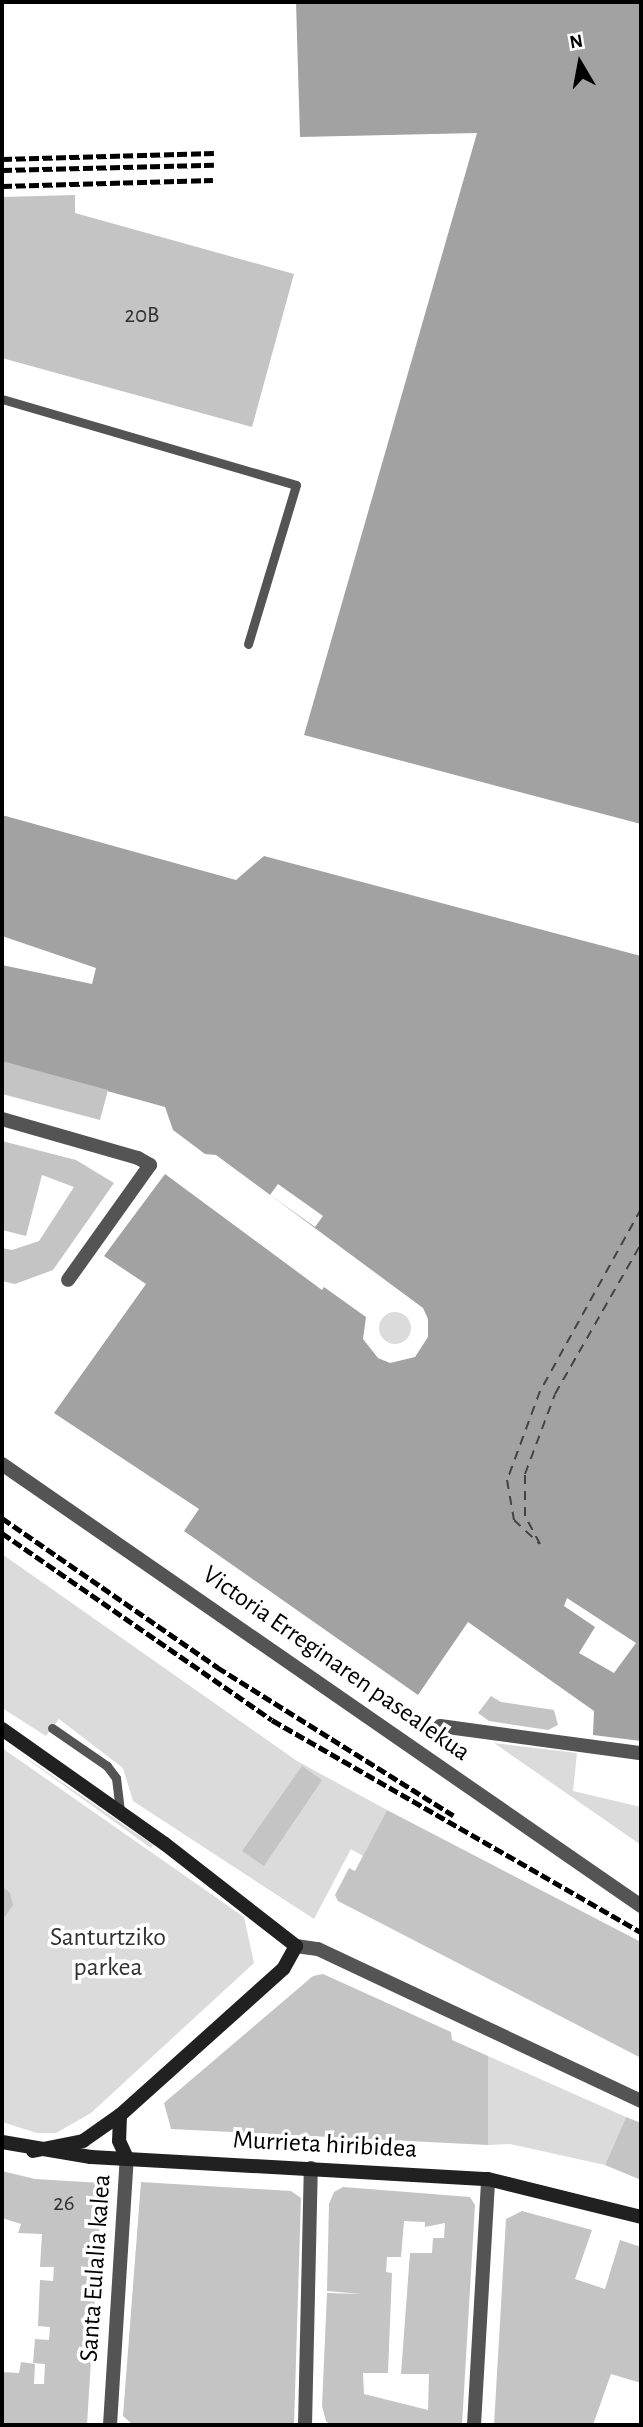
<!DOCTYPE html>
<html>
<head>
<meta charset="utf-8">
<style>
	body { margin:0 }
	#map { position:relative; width:643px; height:2427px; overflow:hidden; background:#fff; font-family:"Alegreya Sans",sans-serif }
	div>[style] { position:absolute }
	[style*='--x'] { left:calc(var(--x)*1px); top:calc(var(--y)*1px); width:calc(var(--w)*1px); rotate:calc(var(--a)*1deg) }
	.green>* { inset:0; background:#dbdbdb }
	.round { border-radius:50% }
	.water>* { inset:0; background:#a2a2a2 }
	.pier>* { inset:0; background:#fff }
	.ferry>* { height:2px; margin-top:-1px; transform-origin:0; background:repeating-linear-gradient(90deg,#434343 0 9px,transparent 0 16px) }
	.building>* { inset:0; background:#c4c4c4 }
	.lane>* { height:9px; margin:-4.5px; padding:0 4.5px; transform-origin:4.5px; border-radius:4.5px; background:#545454 }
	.street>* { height:14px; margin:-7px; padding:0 7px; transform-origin:7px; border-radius:7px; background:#545454 }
	.secondary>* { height:14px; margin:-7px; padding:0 7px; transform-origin:7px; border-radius:7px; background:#212121 }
	.rail>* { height:5px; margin-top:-2.5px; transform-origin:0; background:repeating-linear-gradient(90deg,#000 0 10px,transparent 0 13.5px) }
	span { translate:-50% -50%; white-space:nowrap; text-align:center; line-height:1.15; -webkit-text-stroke:7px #fff; paint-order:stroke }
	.number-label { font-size:23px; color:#313131 }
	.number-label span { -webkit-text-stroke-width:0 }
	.street-label { font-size:26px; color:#000 }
	.park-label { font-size:26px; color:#323232 }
	.frame { position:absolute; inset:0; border:4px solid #000; pointer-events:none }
	.north { position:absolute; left:545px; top:28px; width:70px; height:70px; -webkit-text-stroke:5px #fff; paint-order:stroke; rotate:350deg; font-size:19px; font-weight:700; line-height:28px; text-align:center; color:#000 }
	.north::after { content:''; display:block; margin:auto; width:24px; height:32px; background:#000; clip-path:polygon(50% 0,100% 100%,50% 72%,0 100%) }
</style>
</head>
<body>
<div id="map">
	<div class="green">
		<i class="round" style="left:379px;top:1312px;width:32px;height:32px"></i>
		<i style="clip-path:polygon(2px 1554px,297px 1761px,387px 1810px,363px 1856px,351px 1849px,314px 1919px,133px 1801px,123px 1768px,59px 1719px,46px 1736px,2px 1708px)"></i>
		<i style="clip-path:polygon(2px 1741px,153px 1845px,151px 1848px)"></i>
		<i style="clip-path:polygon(494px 1743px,577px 1753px,573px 1791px,641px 1807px,641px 1845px)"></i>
		<i style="clip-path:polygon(2px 1748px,244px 1917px,254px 1963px,91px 2113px,56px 2133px,37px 2133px,2px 2122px)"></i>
		<i style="clip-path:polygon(488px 2056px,626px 2117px,605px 2165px,510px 2144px,488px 2145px)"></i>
	</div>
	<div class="water">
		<i style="clip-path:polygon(296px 2px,641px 2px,641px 824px,304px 735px,477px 133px,300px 137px)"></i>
		<i style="clip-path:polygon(2px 815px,236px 880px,264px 856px,641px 956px,641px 1741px,593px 1735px,594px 1711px,468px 1622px,418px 1695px,184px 1531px,199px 1509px,54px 1413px,146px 1284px,104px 1256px,165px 1174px,322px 1290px,324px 1287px,366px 1317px,363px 1339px,378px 1358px,390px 1363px,415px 1357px,428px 1337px,428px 1319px,423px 1308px,216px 1155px,205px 1154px,173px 1130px,165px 1107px,2px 1062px,2px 965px,92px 984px,96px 968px,2px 936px)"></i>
	</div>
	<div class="pier">
		<i style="clip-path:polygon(278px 1184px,323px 1216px,315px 1227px,270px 1195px)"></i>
		<i style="clip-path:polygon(567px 1598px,636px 1643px,614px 1673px,579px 1653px,595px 1627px,564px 1606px)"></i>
	</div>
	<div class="ferry">
		<i style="--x:641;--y:1209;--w:208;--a:119"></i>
		<i style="--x:540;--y:1391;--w:95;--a:110.3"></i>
		<i style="--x:507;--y:1480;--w:41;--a:80.1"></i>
		<i style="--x:514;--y:1520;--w:35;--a:43"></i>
		<i style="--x:540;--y:1544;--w:32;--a:-118"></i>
		<i style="--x:525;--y:1516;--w:42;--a:-90"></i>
		<i style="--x:525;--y:1474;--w:85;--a:-69.4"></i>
		<i style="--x:555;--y:1394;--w:173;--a:-60.2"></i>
	</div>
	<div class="building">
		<i style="clip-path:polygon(75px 195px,75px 213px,294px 274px,252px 427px,2px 358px,2px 197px)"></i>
		<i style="clip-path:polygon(2px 1061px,108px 1090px,100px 1120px,2px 1094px)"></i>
		<i style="clip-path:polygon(2px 1141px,76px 1160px,114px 1183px,53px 1270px,15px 1284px,2px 1281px,2px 1248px,12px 1250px,39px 1241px,74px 1187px,42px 1175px,26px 1236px,2px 1230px)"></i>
		<i style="clip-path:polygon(491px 1696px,501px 1702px,554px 1710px,558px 1725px,548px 1730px,489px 1721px,478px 1713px)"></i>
		<i style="clip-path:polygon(302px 1766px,322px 1780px,264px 1866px,242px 1851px)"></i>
		<i style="clip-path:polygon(387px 1810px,641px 1942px,641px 2058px,338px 1901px,335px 1895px,349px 1868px,355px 1871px)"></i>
		<i style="clip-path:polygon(2px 1886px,10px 1893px,13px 1905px,2px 1921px)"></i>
		<i style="clip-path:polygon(323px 1974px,451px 2032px,452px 2040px,488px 2056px,488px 2145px,171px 2129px,164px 2103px,313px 1976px)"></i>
		<i style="clip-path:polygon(626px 2117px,641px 2123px,641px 2180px,605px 2165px)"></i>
		<i style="clip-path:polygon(2px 2171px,35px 2179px,102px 2183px,87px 2425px,2px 2425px,2px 2372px,19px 2373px,21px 2362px,35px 2364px,34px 2384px,44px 2384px,45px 2364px,33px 2363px,35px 2339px,49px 2340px,50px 2327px,38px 2326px,40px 2280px,53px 2281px,54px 2267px,40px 2267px,42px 2234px,18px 2233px,21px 2224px,2px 2218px)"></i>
		<i style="clip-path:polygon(141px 2182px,291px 2191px,301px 2198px,294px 2425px,133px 2425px,123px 2416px)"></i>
		<i style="clip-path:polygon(evenodd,343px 2187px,470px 2197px,475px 2205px,462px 2425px,330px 2425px,326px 2421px,322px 2406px,327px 2293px,362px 2294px,327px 2291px,329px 2204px,334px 2192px,343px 2187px,404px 2221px,425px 2222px,425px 2227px,445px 2223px,444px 2238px,433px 2238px,432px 2253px,410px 2253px,401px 2374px,429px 2374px,428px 2410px,364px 2394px,363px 2373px,388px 2373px,392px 2273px,386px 2272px,387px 2257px,401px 2257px,404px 2221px)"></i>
		<i style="clip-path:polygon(522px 2211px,592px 2230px,575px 2279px,605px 2289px,620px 2240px,641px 2247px,641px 2383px,611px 2374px,593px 2425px,494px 2425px,506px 2219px)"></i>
	</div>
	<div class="lane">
		<i style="--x:2;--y:399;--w:306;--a:16.3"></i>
		<i style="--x:296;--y:485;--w:166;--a:106.8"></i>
		<i style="--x:52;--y:1728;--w:67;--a:34.6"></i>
		<i style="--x:107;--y:1766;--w:15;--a:53"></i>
		<i style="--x:116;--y:1778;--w:34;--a:83"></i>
	</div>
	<div class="street">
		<i style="--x:2;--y:1119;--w:141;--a:16"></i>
		<i style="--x:138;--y:1158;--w:14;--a:30"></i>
		<i style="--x:150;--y:1165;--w:141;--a:125.5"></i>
		<i style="--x:2;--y:1464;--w:777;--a:34.67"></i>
		<i style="--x:440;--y:1726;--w:203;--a:7.7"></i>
		<i style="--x:296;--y:1946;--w:22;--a:8"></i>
		<i style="--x:318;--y:1949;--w:357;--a:25.2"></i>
		<i style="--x:110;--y:2425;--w:268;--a:-86.4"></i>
		<i style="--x:305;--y:2425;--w:257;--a:-88.7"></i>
		<i style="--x:474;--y:2425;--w:246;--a:-86.7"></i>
	</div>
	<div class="secondary">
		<i style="--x:2;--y:1729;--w:199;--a:35.2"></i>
		<i style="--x:165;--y:1844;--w:166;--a:37.9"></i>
		<i style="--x:296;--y:1946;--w:26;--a:119"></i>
		<i style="--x:283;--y:1969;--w:219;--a:138.1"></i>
		<i style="--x:120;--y:2115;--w:45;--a:144.9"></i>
		<i style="--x:83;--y:2141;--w:51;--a:168.7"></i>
		<i style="--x:120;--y:2115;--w:26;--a:92"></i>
		<i style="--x:119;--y:2141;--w:19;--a:65"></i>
		<i style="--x:2;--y:2142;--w:90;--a:9.6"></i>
		<i style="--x:91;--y:2157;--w:398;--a:3.2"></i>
		<i style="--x:488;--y:2179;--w:158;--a:13.9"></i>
	</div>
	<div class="rail">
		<i style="--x:2;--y:159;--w:212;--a:-1.6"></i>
		<i style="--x:2;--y:170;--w:212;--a:-1.4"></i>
		<i style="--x:2;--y:186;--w:211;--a:-1.6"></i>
		<i style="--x:2;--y:1518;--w:262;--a:34.7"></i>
		<i style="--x:217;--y:1667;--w:279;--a:32.1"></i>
		<i style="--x:2;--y:1533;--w:328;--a:34.7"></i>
		<i style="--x:272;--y:1720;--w:426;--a:29.9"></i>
	</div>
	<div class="number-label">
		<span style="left:142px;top:316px">20B</span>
		<span style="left:64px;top:2204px">26</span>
	</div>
	<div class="street-label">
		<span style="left:336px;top:1664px;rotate:35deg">Victoria Erreginaren pasealekua</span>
		<span style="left:325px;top:2145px;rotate:3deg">Murrieta hiribidea</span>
		<span style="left:96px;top:2268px;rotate:-86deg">Santa Eulalia kalea</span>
	</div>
	<div class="park-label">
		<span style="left:108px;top:1953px">Santurtziko<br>parkea</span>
	</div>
	<div class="frame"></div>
	<div class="north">N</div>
</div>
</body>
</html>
